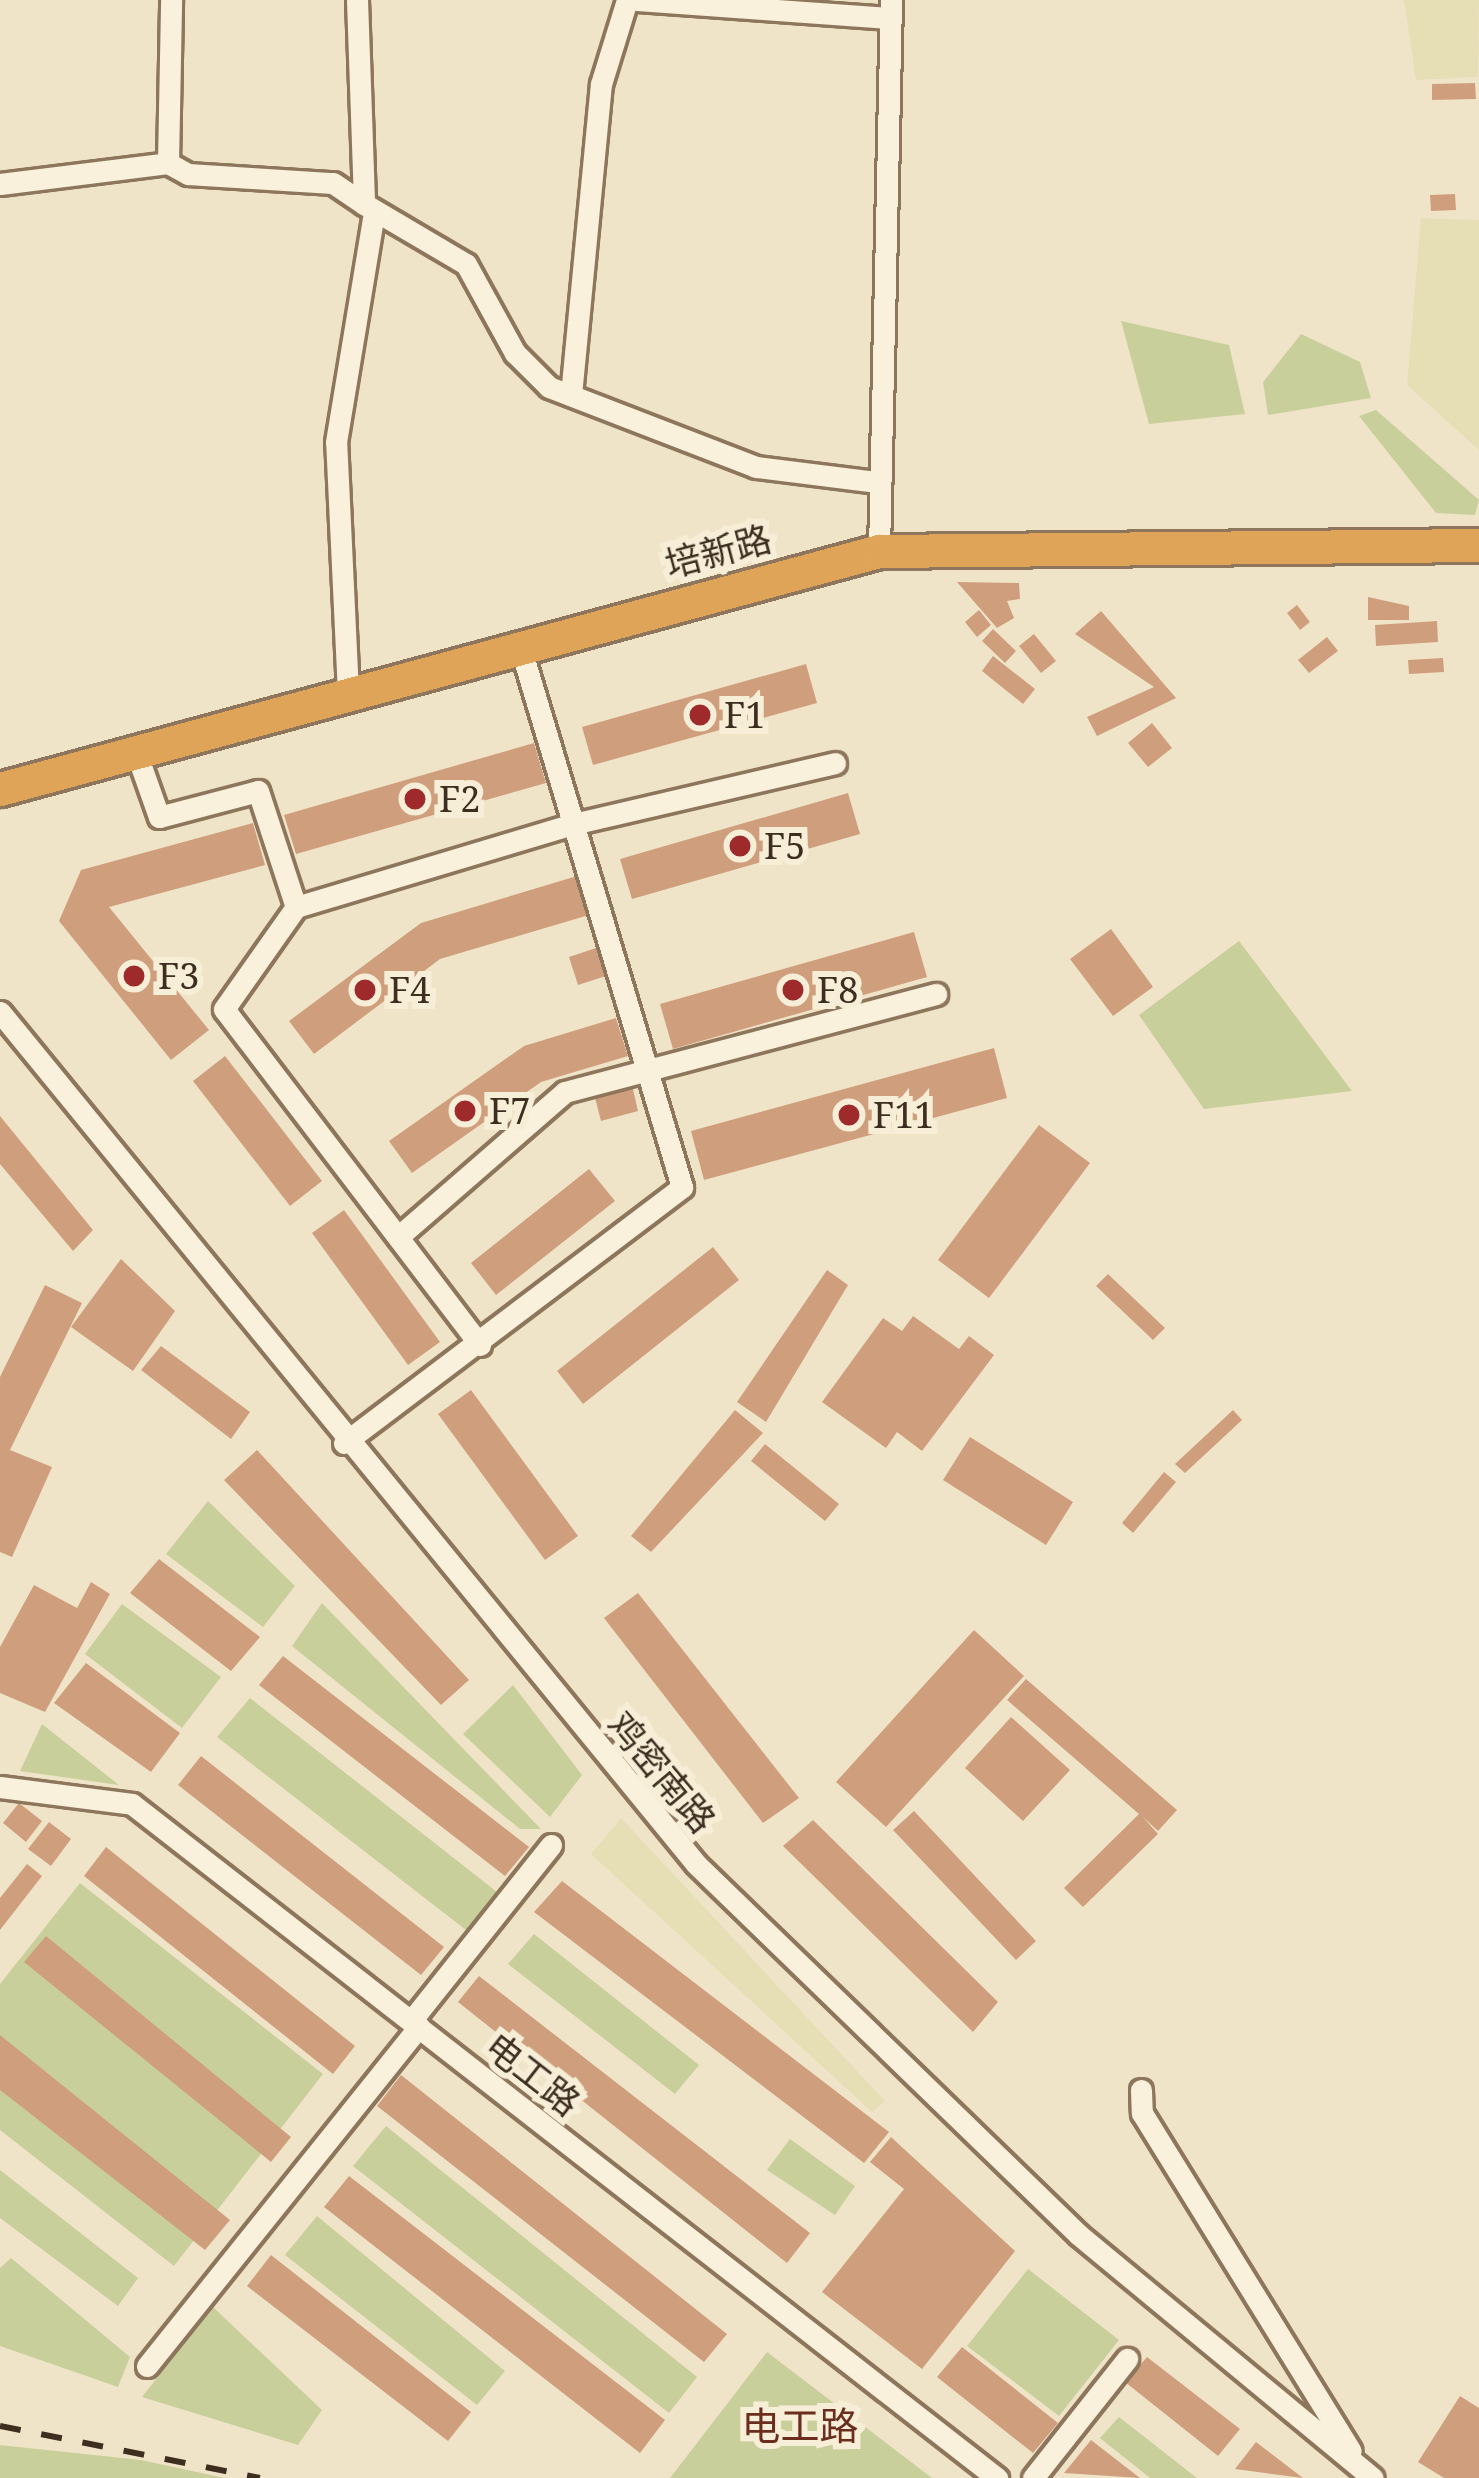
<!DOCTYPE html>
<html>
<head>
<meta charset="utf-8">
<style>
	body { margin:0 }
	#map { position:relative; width:1479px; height:2478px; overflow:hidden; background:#f0e4c8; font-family:"Noto Serif","Noto Sans SC",serif }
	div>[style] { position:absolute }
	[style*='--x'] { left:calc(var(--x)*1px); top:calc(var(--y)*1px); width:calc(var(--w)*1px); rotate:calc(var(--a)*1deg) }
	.farmland>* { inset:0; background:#e6deb5 }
	.green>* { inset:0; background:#c9cf9b }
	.building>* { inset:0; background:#cf9f7d }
	.roads { filter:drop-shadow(3px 0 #8d765c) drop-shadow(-3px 0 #8d765c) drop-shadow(0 3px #8d765c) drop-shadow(0 -3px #8d765c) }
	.minor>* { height:21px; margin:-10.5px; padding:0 10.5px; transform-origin:10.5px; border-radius:10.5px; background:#faf1dc }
	.highway>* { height:33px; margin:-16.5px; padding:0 16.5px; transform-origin:16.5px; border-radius:16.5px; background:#e0a458 }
	.rail>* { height:6px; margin-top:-3px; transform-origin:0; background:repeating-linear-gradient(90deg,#3d2e20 0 21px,transparent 0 42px) }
	.dots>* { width:33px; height:33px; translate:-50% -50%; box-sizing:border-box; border:6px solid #f7eed8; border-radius:50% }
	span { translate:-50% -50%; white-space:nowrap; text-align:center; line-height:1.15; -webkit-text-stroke:12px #f7eed8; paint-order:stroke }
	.street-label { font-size:36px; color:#3d2e20 }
	.poi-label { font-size:36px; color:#3d2e20 }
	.left { translate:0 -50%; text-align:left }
	.neighbourhood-label { font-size:39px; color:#6b2e1e }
</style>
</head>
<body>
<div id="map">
	<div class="farmland">
		<i style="clip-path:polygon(1404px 0,1479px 0,1478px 77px,1416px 80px)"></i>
		<i style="clip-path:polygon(1421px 218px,1479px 220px,1479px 450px,1407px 385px)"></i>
		<i style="clip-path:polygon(621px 1818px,885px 2101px,872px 2112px,591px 1854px)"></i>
	</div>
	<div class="green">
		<i style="clip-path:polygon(1121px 321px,1229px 345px,1245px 414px,1149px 424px)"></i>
		<i style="clip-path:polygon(1301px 334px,1360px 362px,1371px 398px,1268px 415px,1263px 382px)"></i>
		<i style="clip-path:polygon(1376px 410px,1479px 500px,1475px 515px,1436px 513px,1359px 416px)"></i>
		<i style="clip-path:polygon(1239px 941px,1352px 1091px,1204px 1109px,1139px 1015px)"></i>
		<i style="clip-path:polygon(208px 1501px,295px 1586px,263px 1627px,166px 1554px)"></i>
		<i style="clip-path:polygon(322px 1603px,540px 1828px,540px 1829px,520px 1829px,292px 1646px)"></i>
		<i style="clip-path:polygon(122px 1604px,221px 1677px,182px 1728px,85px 1654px)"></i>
		<i style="clip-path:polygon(513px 1685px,582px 1775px,550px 1817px,463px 1734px)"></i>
		<i style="clip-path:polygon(250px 1698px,497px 1892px,466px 1930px,217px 1737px)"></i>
		<i style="clip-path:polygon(42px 1724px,119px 1785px,20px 1771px)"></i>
		<i style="clip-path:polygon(80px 1883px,323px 2074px,174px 2266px,0 2130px,0 1984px)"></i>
		<i style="clip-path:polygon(534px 1934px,699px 2065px,675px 2094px,508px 1964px)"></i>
		<i style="clip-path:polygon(386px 2126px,697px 2377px,669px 2413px,353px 2166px)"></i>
		<i style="clip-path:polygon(790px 2139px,855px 2186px,835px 2215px,767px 2170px)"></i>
		<i style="clip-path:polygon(0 2170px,138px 2278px,118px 2306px,0 2218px)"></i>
		<i style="clip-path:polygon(317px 2216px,505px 2371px,477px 2405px,285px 2255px)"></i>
		<i style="clip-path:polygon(11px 2258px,130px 2357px,118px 2387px,0 2346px,0 2268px)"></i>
		<i style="clip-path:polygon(1028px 2269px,1119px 2340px,1059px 2416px,967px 2346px)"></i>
		<i style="clip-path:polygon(213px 2307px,322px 2410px,298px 2445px,142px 2397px)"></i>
		<i style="clip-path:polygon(767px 2352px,932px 2478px,670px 2478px)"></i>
		<i style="clip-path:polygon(1119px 2417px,1197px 2478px,1150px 2478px,1100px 2438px)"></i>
		<i style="clip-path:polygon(0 2445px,141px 2460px,225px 2478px,0 2478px)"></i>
	</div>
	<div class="building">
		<i style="clip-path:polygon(1475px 83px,1476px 99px,1432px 100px,1432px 84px)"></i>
		<i style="clip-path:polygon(1455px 194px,1456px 210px,1431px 211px,1430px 195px)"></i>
		<i style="clip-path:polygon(957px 582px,1019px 583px,1020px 599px,1007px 601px,1014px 618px,997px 628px)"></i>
		<i style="clip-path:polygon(1368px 597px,1409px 606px,1409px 620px,1368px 620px)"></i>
		<i style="clip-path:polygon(1297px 605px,1310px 622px,1300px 630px,1287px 613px)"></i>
		<i style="clip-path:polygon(979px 610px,991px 625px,977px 637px,965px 622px)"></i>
		<i style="clip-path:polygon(1101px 611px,1176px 698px,1097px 736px,1087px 717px,1154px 687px,1075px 634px)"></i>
		<i style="clip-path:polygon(1437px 621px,1438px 642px,1376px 646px,1375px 625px)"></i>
		<i style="clip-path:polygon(993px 629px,1016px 651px,1005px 663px,982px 641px)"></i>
		<i style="clip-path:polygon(1034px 634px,1056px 661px,1041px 673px,1019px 646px)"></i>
		<i style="clip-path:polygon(1327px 637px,1338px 651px,1309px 673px,1298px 660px)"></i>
		<i style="clip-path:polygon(993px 656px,1035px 689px,1023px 704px,982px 671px)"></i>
		<i style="clip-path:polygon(1443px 658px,1444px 672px,1409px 674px,1408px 660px)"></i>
		<i style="clip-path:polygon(806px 664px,817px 703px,593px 765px,582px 727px)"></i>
		<i style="clip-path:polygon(1152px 723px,1172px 748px,1148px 767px,1128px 743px)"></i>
		<i style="clip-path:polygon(534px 743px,546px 783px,296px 854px,284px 815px)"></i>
		<i style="clip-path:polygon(848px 793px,860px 834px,632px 899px,620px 859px)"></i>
		<i style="clip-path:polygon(253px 823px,265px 865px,109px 907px,209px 1030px,171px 1060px,59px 921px,81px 870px)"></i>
		<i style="clip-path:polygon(577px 876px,589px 915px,440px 959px,314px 1054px,289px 1021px,421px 923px)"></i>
		<i style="clip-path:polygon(1111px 929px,1153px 987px,1113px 1016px,1070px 959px)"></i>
		<i style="clip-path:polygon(914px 932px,927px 977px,673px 1049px,660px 1004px)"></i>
		<i style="clip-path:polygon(602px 946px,612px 974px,578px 985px,569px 957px)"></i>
		<i style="clip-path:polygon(616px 1018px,628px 1056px,541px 1082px,412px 1173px,389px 1141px,524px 1046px)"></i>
		<i style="clip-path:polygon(994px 1048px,1007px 1098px,704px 1180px,691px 1131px)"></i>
		<i style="clip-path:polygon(225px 1056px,322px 1181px,290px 1206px,193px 1081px)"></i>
		<i style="clip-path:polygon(631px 1081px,638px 1111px,601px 1121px,593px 1090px)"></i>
		<i style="clip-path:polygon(0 1116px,93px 1230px,73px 1251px,0 1164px)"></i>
		<i style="clip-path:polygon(1039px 1125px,1090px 1163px,989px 1298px,938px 1260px)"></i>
		<i style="clip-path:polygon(589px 1169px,615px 1201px,496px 1295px,471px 1263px)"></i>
		<i style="clip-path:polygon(344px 1210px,440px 1342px,408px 1365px,312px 1233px)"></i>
		<i style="clip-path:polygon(713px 1247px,739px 1280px,583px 1404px,557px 1371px)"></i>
		<i style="clip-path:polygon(121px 1259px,175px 1311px,133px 1371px,71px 1327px)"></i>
		<i style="clip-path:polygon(827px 1270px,848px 1285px,766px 1422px,737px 1402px)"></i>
		<i style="clip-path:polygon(1108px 1274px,1165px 1328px,1153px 1340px,1096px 1286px)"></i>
		<i style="clip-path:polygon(45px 1285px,82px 1303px,10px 1450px,52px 1467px,12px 1557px,0 1552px,0 1377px)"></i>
		<i style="clip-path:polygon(913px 1316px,959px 1349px,969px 1336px,994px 1355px,922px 1451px,897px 1432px,886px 1448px,822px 1402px,883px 1318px,902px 1331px)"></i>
		<i style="clip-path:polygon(161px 1346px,250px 1412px,231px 1439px,141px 1370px)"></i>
		<i style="clip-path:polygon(471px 1390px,578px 1536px,545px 1560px,438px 1414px)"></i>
		<i style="clip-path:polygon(735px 1410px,763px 1433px,651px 1552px,631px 1536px)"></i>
		<i style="clip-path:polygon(1233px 1410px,1242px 1420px,1185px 1473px,1175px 1464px)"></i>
		<i style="clip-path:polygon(970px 1437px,1073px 1502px,1046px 1545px,943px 1480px)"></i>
		<i style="clip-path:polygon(765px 1444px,839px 1504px,825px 1521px,751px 1461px)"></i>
		<i style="clip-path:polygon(257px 1450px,469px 1680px,441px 1705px,224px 1480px)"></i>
		<i style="clip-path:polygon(1164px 1472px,1176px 1482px,1133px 1533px,1122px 1523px)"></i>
		<i style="clip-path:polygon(159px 1559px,260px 1637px,231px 1671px,130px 1593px)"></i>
		<i style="clip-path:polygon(91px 1582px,110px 1594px,45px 1712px,0 1693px,0 1647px,34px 1585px,77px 1608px)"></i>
		<i style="clip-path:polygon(638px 1593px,799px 1798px,763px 1823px,604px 1618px)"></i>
		<i style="clip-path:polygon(974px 1630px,1024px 1676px,886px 1827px,836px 1782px)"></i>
		<i style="clip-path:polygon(283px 1656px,529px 1847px,505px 1876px,259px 1685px)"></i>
		<i style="clip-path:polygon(86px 1663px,180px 1733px,151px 1772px,54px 1703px)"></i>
		<i style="clip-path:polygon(1026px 1679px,1177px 1810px,1158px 1831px,1143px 1817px,1158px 1834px,1083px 1907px,1064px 1888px,1139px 1814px,1007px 1700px)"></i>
		<i style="clip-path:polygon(1011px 1717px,1070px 1770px,1023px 1821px,965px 1768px)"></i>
		<i style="clip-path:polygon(201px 1756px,444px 1947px,421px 1975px,178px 1785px)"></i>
		<i style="clip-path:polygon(19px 1803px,42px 1821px,26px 1842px,3px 1823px)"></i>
		<i style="clip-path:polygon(914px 1811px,1036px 1941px,1016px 1960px,893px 1830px)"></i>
		<i style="clip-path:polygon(813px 1820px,998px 2002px,973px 2032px,783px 1846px)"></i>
		<i style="clip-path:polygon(49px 1822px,71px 1839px,51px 1866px,28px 1849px)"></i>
		<i style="clip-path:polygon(106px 1847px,355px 2046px,333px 2074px,84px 1876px)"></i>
		<i style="clip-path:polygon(27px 1864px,42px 1876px,0 1930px,0 1898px)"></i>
		<i style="clip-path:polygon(562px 1881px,889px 2132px,864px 2163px,534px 1912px)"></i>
		<i style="clip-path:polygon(46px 1936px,291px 2137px,271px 2162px,24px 1962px)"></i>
		<i style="clip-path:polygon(479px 1976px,810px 2233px,787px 2263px,458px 2002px)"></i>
		<i style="clip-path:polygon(0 2035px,230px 2220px,205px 2250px,0 2090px)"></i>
		<i style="clip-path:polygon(401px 2075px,727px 2334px,704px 2362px,377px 2106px)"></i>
		<i style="clip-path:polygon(891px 2137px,1015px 2251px,922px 2369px,822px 2292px,904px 2189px,870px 2162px)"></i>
		<i style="clip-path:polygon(349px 2176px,665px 2420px,640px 2453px,324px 2207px)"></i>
		<i style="clip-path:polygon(271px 2255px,471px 2412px,448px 2441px,247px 2286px)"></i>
		<i style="clip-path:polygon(962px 2347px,1058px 2423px,1033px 2453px,937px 2377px)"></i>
		<i style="clip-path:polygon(1147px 2357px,1240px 2429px,1218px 2456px,1125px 2382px)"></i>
		<i style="clip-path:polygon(1460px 2396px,1479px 2408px,1479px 2478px,1444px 2478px,1418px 2462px)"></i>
		<i style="clip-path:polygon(1091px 2440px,1140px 2478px,1064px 2473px)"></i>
		<i style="clip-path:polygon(1256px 2442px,1303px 2478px,1235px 2469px)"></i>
	</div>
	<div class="roads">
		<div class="minor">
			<i style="--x:357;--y:0;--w:204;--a:88"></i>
			<i style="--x:364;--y:204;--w:118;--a:30.5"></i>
			<i style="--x:466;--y:264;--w:102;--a:61.2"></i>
			<i style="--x:515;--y:353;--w:48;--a:45"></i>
			<i style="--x:549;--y:387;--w:222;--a:21.1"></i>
			<i style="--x:756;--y:467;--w:122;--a:7.1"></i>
			<i style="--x:637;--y:0;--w:253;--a:4.1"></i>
			<i style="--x:168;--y:163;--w:163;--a:-88.9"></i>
			<i style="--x:0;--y:184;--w:169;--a:-7.1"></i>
			<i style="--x:168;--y:163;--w:23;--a:29"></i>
			<i style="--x:188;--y:174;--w:145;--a:3.6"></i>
			<i style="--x:333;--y:183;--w:37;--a:34"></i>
			<i style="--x:571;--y:395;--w:312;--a:-84.5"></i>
			<i style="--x:601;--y:84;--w:88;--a:-72.8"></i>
			<i style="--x:879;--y:551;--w:551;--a:-88.75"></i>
			<i style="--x:348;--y:693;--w:251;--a:-92.7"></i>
			<i style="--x:336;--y:442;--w:227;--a:-80.6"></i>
			<i style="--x:136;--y:752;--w:69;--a:70.5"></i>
			<i style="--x:159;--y:817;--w:102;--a:-14.7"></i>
			<i style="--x:258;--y:791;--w:122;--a:71.9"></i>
			<i style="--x:0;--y:1012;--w:1100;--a:50.75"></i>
			<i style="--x:696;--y:1864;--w:533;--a:44.09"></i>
			<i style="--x:1079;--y:2235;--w:381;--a:39.6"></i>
			<i style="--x:398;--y:1237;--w:221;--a:-41"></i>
			<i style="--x:565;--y:1092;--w:384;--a:-14.8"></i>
			<i style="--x:480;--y:1345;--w:422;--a:-127.3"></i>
			<i style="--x:224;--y:1009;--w:125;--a:-54.8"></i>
			<i style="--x:296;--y:907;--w:289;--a:-16.7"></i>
			<i style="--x:573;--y:824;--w:269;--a:-13.1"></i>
			<i style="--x:344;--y:1443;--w:424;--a:-37.1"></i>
			<i style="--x:682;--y:1187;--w:565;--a:-106.67"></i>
			<i style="--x:0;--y:1787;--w:133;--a:7.3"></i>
			<i style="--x:132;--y:1804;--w:1097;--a:37.93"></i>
			<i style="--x:411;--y:2021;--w:225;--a:-51.5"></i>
			<i style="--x:1141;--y:2090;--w:23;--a:88"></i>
			<i style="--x:1142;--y:2113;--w:397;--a:58.3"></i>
			<i style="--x:147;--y:2366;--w:435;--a:-51.3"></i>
			<i style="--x:1033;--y:2478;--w:152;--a:-51.7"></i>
		</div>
		<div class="highway">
			<i style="--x:0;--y:789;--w:911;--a:-15.15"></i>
			<i style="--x:879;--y:551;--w:600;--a:-0.57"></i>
		</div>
	</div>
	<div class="rail">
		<i style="--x:0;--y:2426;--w:265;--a:11.3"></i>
	</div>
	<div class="dots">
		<i style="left:700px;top:715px;background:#9e2a2b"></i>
		<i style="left:415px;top:799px;background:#9e2a2b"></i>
		<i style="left:740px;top:846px;background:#9e2a2b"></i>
		<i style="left:134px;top:976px;background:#9e2a2b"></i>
		<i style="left:365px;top:990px;background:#9e2a2b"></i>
		<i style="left:793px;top:990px;background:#9e2a2b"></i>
		<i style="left:465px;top:1111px;background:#9e2a2b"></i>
		<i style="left:849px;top:1115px;background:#9e2a2b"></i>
	</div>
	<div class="street-label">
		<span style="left:718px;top:551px;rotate:-15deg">培新路</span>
		<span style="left:662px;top:1772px;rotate:50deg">鸡密南路</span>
		<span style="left:533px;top:2074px;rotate:38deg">电工路</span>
	</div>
	<div class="poi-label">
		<span class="left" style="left:724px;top:715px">F1</span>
		<span class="left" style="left:439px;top:799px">F2</span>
		<span class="left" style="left:764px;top:846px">F5</span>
		<span class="left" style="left:158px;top:976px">F3</span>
		<span class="left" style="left:389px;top:990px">F4</span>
		<span class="left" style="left:817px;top:990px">F8</span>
		<span class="left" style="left:489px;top:1111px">F7</span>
		<span class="left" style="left:873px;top:1115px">F11</span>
	</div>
	<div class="neighbourhood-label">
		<span style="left:800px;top:2425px">电工路</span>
	</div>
</div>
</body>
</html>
